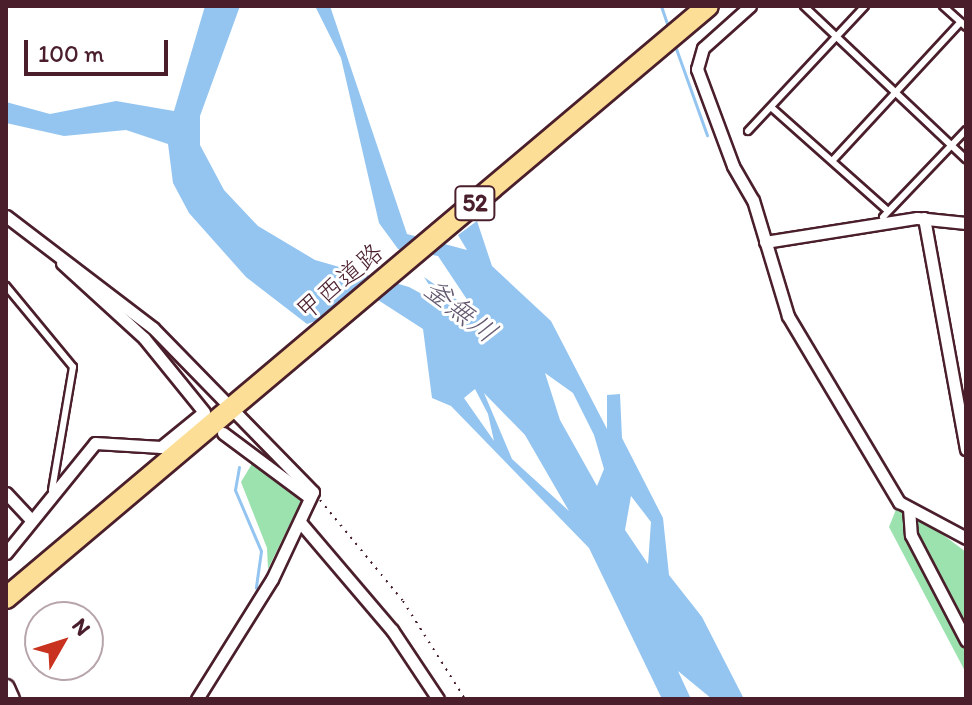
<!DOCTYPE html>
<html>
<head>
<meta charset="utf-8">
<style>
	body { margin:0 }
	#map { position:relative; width:972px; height:705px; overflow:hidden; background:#fff; font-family:Itim,"Klee One",sans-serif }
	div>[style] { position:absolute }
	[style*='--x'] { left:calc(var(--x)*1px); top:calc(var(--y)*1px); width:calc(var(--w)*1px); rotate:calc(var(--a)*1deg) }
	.green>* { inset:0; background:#9ce2af }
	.water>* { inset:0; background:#94c5f0 }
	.stream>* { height:3px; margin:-1.5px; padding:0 1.5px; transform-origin:1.5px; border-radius:1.5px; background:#94c5f0 }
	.path>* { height:2px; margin-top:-1px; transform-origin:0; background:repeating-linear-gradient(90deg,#4a1f2b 0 2px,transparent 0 8px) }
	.roads { filter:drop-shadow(2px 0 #4a1f2b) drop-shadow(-2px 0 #4a1f2b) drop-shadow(0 2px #4a1f2b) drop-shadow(0 -2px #4a1f2b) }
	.service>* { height:6px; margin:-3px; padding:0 3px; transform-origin:3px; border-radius:3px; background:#fff }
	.minor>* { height:11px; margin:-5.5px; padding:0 5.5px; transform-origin:5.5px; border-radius:5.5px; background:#fff }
	.secondary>* { height:16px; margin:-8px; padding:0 8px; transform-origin:8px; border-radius:8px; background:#fff }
	.trunk>* { height:20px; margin:-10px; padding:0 10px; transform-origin:10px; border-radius:10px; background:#fcde96 }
	span { translate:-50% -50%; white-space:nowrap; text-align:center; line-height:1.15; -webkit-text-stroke:6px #fff; paint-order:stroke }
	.shield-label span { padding:2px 6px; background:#fff; border:2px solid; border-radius:6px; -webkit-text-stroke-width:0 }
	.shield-label { font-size:24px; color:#4a1f2b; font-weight:700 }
	.street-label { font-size:26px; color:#4a1f2b }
	.water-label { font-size:28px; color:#645970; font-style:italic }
	.frame { position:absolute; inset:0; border:8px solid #4a1f2b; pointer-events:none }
	.north { position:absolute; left:24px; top:601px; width:80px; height:80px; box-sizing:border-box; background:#fff; border:2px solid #b7a5aa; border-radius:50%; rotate:51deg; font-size:22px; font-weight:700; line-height:32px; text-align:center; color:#4a1f2b }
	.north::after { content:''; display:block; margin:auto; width:28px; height:36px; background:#c8321e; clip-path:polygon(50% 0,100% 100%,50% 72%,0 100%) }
	.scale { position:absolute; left:24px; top:40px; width:144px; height:36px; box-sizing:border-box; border:4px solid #4a1f2b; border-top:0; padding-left:10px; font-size:24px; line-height:28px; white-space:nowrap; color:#4a1f2b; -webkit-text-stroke:6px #fff; paint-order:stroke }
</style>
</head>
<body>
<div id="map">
	<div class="green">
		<i style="clip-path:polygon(253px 462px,301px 501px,268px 569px,267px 548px,241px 482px)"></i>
		<i style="clip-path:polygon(899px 502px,966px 552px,966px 673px,889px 527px)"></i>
	</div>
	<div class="water">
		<i style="clip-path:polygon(evenodd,205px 6px,240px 6px,200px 116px,200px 145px,224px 190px,258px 226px,315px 260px,409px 287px,442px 305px,424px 277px,476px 313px,438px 256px,398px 249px,379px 223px,341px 58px,315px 6px,330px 6px,407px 234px,467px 250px,458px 235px,477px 221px,492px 266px,551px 321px,607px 429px,607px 395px,620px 394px,622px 438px,663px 518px,669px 575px,702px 617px,744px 699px,712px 699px,678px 671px,691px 699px,662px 699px,589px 548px,451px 406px,432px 398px,423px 329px,378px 300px,307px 324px,246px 277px,189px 213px,173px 183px,168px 144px,126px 130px,64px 136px,6px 123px,6px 102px,50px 114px,116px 101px,174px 111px,205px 6px,545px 373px,573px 393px,594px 435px,604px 469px,597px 486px,560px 420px,545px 373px,205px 6px,475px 389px,488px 414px,494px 441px,464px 398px,475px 389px,205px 6px,484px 393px,525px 435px,569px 511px,512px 459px,484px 393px,205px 6px,631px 496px,651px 522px,648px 564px,625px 530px,631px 496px)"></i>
	</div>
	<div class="stream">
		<i style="--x:661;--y:6;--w:24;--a:71"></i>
		<i style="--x:674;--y:43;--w:98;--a:70.3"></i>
		<i style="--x:239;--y:467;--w:23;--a:100"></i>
		<i style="--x:235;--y:490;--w:66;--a:66.9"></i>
		<i style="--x:261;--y:551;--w:37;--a:98"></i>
	</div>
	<div class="path">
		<i style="--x:320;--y:500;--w:131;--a:50.6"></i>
		<i style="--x:403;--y:601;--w:116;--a:57.7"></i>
	</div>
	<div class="roads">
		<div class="service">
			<i style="--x:804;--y:6;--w:223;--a:43.4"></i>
			<i style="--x:943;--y:6;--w:31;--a:42"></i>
			<i style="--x:772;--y:108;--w:155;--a:41.6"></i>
			<i style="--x:748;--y:131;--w:171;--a:-46.9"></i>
			<i style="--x:833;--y:160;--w:188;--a:-47.2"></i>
			<i style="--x:883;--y:217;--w:120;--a:-46.3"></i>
			<i style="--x:6;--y:286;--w:105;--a:50.4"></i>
			<i style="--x:73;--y:367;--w:125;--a:99.7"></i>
		</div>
		<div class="minor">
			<i style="--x:750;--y:6;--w:63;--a:138.2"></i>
			<i style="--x:703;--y:48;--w:22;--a:106"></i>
			<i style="--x:697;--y:69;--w:103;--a:69.6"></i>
			<i style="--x:733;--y:166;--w:39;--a:60"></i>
			<i style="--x:753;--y:200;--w:121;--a:73.2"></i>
			<i style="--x:788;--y:316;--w:217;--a:59.2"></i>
			<i style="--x:899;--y:502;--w:76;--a:28.2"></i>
			<i style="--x:6;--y:216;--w:185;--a:37.3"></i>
			<i style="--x:153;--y:328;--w:229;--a:45.7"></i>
			<i style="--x:313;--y:492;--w:96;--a:115.2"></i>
			<i style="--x:272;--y:579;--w:142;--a:122"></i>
			<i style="--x:924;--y:218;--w:235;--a:79.7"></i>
			<i style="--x:765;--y:242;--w:154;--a:-9"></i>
			<i style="--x:917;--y:218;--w:49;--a:5.8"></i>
			<i style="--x:223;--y:433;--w:107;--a:36.7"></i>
			<i style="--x:6;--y:493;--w:37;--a:47"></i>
			<i style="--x:909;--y:508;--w:27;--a:86"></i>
			<i style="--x:911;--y:535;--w:119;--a:62.4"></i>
			<i style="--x:300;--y:522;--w:142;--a:49.6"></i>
			<i style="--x:392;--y:630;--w:83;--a:56.3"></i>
			<i style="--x:6;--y:553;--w:141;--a:-51"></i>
			<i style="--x:95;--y:443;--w:66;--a:3.5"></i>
			<i style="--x:161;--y:447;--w:55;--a:-39.1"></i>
			<i style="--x:204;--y:412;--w:95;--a:-129"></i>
			<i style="--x:144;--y:338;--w:111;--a:-137.6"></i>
		</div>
		<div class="secondary">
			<i style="--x:6;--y:688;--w:12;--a:66"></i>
		</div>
		<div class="trunk">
			<i style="--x:6;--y:598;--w:918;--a:-40.14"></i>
		</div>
	</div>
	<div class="shield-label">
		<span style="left:475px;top:203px">52</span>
	</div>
	<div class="street-label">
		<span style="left:340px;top:282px;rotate:-40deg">甲西道路</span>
	</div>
	<div class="water-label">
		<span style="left:461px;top:310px;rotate:38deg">釜無川</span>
	</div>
	<div class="frame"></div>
	<div class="north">N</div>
	<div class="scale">100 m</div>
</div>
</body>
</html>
